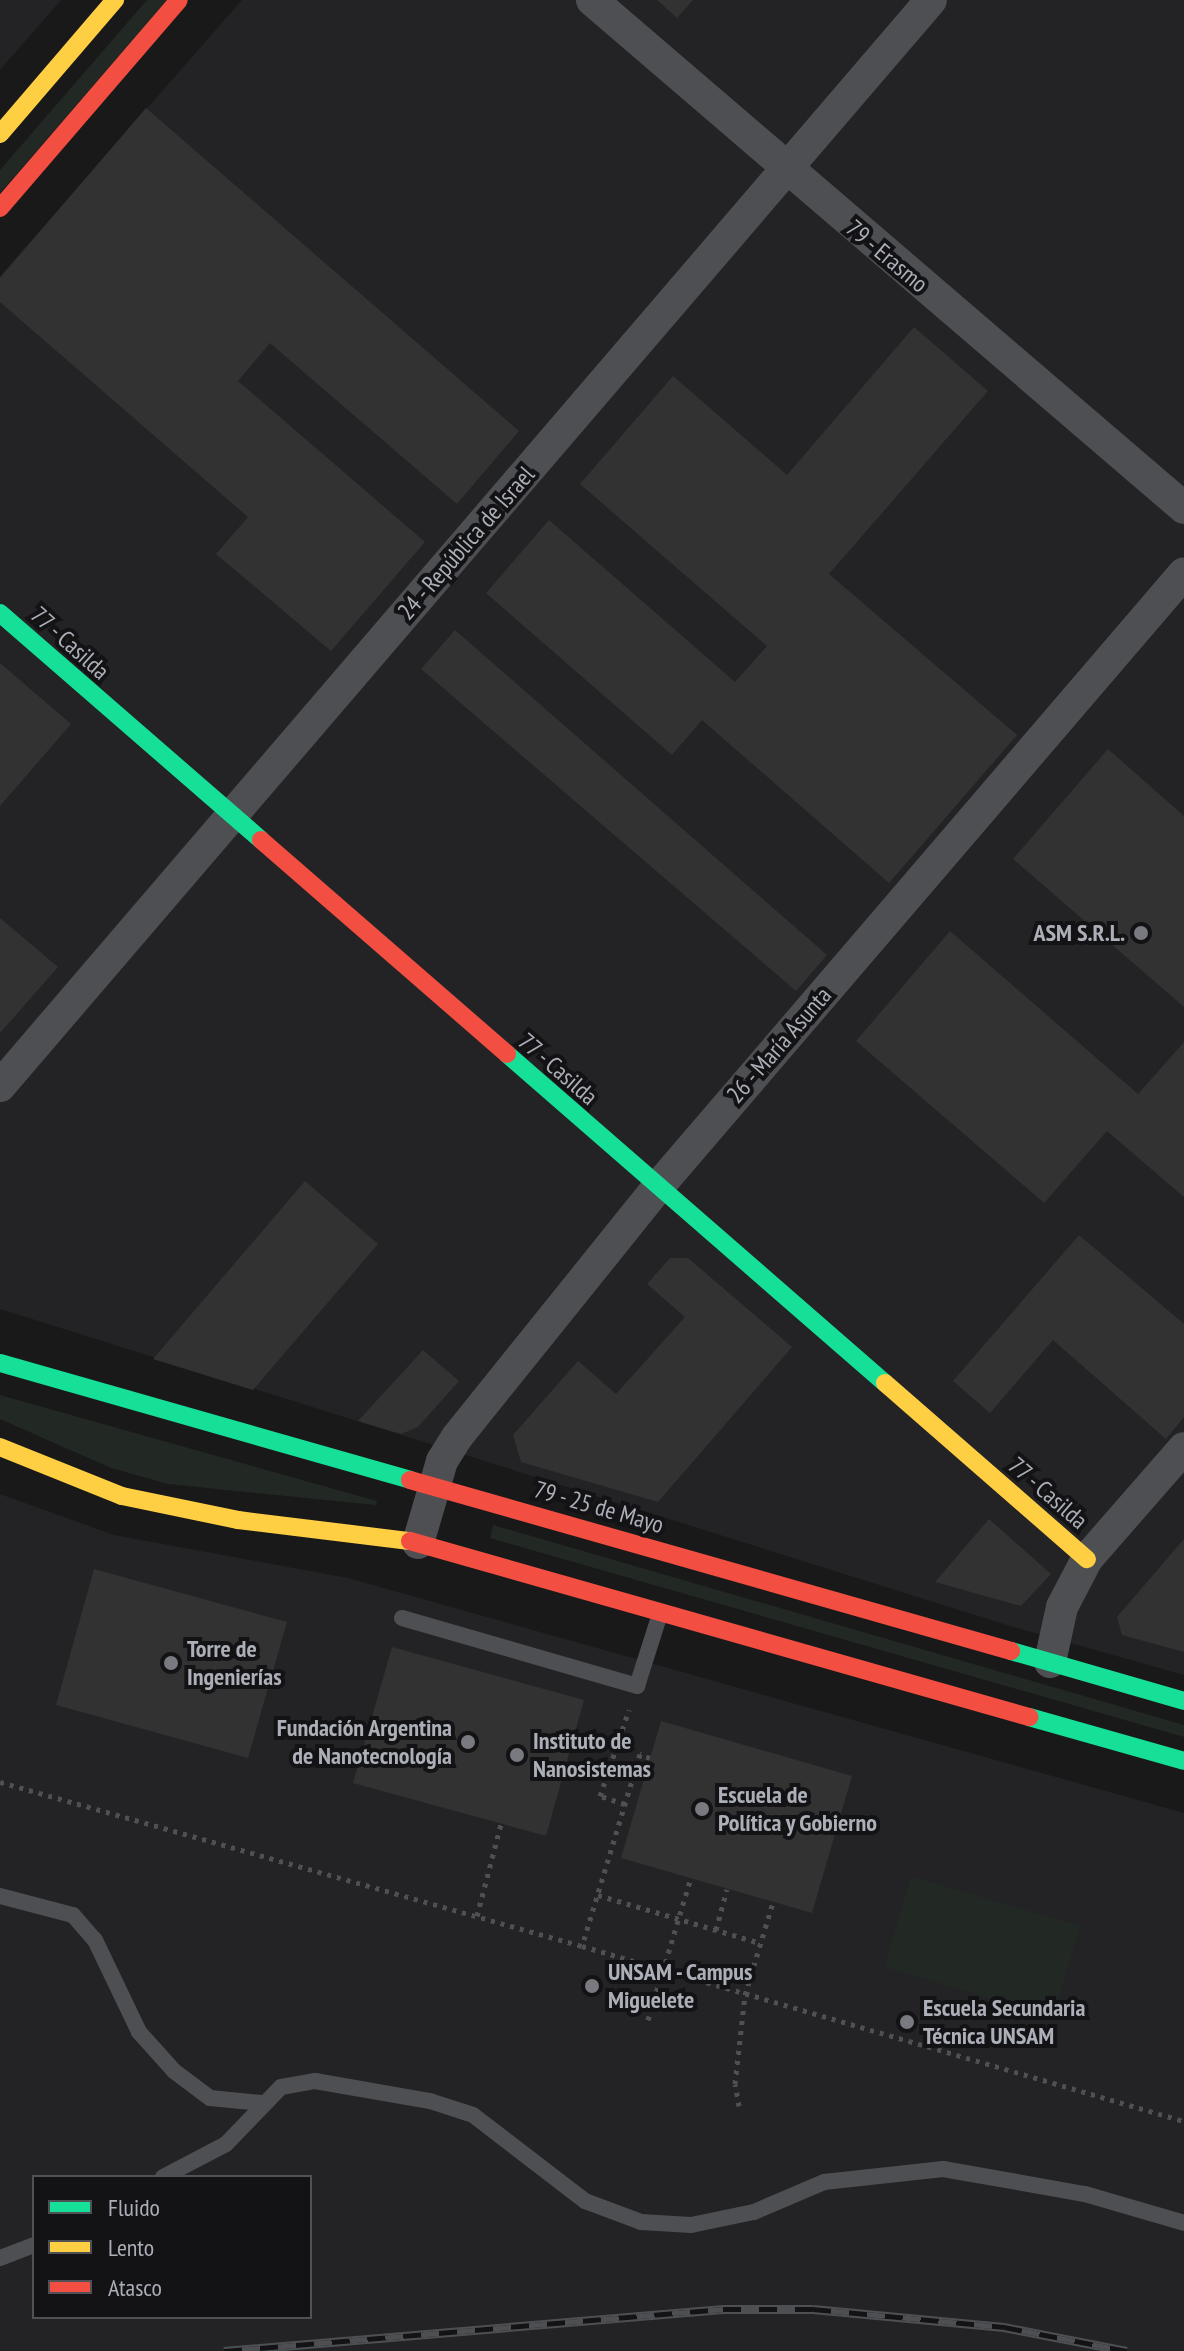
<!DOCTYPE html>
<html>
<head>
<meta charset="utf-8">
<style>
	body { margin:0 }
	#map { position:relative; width:1184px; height:2351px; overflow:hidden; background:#191919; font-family:"PT Sans Narrow",sans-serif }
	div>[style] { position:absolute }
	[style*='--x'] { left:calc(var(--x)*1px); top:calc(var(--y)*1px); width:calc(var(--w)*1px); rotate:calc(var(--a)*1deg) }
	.built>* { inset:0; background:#232325 }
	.green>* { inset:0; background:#222823 }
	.building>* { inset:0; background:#323233 }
	.path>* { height:5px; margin-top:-2.5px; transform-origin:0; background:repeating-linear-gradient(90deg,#4f5052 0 4px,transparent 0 10px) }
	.lane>* { height:16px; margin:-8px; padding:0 8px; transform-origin:8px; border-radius:8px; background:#4e4f52 }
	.street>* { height:32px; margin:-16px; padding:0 16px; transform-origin:16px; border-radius:16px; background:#4e4f52 }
	.fast>* { height:18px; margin:-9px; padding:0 9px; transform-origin:9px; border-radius:9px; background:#16e098 }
	.slow>* { height:18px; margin:-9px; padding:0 9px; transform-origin:9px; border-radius:9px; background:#ffcf43 }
	.jam>* { height:18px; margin:-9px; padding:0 9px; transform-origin:9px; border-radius:9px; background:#f24e42 }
	.rail>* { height:9px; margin-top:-4.5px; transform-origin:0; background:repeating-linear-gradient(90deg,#131315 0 18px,#4e4f52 0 36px); box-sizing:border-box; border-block:2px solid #4e4f52 }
	.dots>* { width:22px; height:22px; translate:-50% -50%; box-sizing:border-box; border:4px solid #131315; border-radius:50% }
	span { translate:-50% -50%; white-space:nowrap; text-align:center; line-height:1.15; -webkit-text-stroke:8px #131315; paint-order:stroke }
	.street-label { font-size:24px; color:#acafb8 }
	.poi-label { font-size:24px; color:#acafb8; font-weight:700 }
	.right { translate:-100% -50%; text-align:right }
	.left { translate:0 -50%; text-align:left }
	.legend { position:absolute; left:32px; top:2175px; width:280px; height:144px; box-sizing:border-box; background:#131315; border:2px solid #505156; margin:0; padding:10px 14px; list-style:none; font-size:24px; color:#acafb8 }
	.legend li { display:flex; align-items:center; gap:16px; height:40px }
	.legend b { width:40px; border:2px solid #505156 }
</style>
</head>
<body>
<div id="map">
	<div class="built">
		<i style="clip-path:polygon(0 0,61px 0,0 70px)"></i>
		<i style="clip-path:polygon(242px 0,1184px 0,1184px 1675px,1010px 1626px,0 1309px,0 276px)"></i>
		<i style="clip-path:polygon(evenodd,0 1494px,114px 1535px,348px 1578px,1184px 1813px,1184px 2351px,0 2351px,0 1494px,34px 2177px,310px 2177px,310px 2317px,34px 2317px,34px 2177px)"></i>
	</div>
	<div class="green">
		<i style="clip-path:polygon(147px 0,167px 0,0 193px,0 170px)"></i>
		<i style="clip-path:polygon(0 1395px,377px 1501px,376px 1505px,168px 1484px,111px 1468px,0 1419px)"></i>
		<i style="clip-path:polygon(493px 1525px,1184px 1725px,1184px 1737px,490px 1538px)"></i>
		<i style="clip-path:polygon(911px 1876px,1080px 1926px,1053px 2017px,884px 1967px)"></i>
	</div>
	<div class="building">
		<i style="clip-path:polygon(657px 0,693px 0,677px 18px)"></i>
		<i style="clip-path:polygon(146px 108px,519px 431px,457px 504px,270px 343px,238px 381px,425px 542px,331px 651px,216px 554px,248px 517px,0 302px,0 278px)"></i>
		<i style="clip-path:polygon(914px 327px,988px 391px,829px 574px,1017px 735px,889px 883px,702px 720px,672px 755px,486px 593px,549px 520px,735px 682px,767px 646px,580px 484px,673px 376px,787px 475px)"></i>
		<i style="clip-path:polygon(455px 630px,827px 955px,796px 991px,421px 669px)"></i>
		<i style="clip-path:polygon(0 663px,71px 724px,0 806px)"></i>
		<i style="clip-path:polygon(1108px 749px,1184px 816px,1184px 1007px,1013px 859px)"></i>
		<i style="clip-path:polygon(0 918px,58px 967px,0 1033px)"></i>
		<i style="clip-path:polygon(950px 931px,1138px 1094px,1184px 1042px,1184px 1197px,1107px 1131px,1044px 1203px,856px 1041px)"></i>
		<i style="clip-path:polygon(305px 1181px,378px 1244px,253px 1390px,153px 1359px)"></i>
		<i style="clip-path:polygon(1079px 1235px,1184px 1324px,1184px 1417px,1166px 1439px,1053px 1340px,990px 1413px,953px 1381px)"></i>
		<i style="clip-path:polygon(670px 1258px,688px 1258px,792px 1347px,658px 1502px,521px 1462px,513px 1435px,578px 1361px,616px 1394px,685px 1317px,647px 1284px)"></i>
		<i style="clip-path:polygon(423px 1350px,459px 1381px,418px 1427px,401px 1434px,358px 1421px)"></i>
		<i style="clip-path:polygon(989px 1519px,1051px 1574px,1021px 1606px,935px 1582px)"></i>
		<i style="clip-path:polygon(1184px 1539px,1184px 1652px,1122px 1635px,1117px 1617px)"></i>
		<i style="clip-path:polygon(94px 1569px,287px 1622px,248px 1758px,56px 1705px)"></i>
		<i style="clip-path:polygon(392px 1647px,584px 1700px,546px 1836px,353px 1783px)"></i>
		<i style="clip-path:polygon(661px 1721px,852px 1776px,812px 1913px,621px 1858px)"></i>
	</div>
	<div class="path">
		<i style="--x:650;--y:1758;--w:11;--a:-158"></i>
		<i style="--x:640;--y:1754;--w:201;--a:106.8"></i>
		<i style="--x:582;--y:1946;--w:627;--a:16.21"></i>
		<i style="--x:0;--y:1782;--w:605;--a:15.74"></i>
		<i style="--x:625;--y:1804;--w:26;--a:-162"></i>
		<i style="--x:600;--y:1796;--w:91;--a:-71.4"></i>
		<i style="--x:598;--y:1895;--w:169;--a:16.5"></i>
		<i style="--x:477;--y:1916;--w:95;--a:-75.4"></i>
		<i style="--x:716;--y:1930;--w:42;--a:-75"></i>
		<i style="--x:648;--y:2020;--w:148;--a:-73.2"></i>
		<i style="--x:739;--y:2106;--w:22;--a:-100"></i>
		<i style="--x:735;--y:2084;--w:90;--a:-83.6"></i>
		<i style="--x:745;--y:1995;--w:97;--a:-73.2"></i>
	</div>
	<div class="lane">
		<i style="--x:402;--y:1618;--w:245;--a:16.1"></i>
		<i style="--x:637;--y:1686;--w:76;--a:-72.3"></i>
		<i style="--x:0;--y:1896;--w:75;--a:14.6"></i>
		<i style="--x:73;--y:1915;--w:33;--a:49"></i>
		<i style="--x:95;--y:1940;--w:102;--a:64.4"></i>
		<i style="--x:139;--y:2032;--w:52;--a:48.1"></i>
		<i style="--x:174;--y:2071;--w:45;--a:36.9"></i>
		<i style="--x:210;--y:2098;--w:52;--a:5.5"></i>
		<i style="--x:163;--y:2177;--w:71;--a:-27.6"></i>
		<i style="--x:226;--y:2144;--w:79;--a:-46"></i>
		<i style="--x:281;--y:2087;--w:35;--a:-10"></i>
		<i style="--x:315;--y:2081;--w:117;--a:9.9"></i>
		<i style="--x:430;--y:2101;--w:45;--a:18"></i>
		<i style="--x:473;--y:2115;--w:141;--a:37.5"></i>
		<i style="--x:585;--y:2201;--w:60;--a:20.6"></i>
		<i style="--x:641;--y:2222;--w:50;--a:3.4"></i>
		<i style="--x:691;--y:2225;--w:64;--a:-11.7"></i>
		<i style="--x:754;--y:2212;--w:76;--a:-23.2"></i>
		<i style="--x:824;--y:2182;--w:120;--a:-6.2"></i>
		<i style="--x:943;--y:2169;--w:144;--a:10"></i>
		<i style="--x:1085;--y:2194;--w:103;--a:16.3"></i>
		<i style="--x:0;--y:2258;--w:36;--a:-21"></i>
	</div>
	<div class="street">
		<i style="--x:592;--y:0;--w:780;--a:40.63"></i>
		<i style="--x:0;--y:1086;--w:1430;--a:-49.39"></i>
		<i style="--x:418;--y:1543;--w:85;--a:-73.7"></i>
		<i style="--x:442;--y:1461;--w:28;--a:-58"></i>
		<i style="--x:457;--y:1437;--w:321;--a:-51.2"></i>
		<i style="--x:658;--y:1187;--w:808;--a:-49.41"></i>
		<i style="--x:1050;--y:1662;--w:56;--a:-77.7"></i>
		<i style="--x:1062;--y:1607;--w:54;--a:-62.5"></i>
		<i style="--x:1087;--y:1559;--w:147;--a:-48.9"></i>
	</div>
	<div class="fast">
		<i style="--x:0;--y:613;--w:346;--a:41"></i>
		<i style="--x:507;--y:1054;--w:501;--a:41.04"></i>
		<i style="--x:0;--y:1363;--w:426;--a:15.9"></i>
		<i style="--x:1011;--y:1651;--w:180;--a:16.1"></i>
		<i style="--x:1029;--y:1717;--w:161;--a:15.8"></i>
	</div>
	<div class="slow">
		<i style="--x:0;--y:134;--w:177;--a:-49.4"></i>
		<i style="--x:885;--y:1383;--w:268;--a:41.1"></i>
		<i style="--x:0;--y:1447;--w:131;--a:21.9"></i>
		<i style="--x:122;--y:1496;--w:118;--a:11.7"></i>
		<i style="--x:238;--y:1520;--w:173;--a:7"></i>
	</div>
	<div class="jam">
		<i style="--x:0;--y:208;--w:274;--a:-49.3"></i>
		<i style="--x:261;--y:840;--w:326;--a:41"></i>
		<i style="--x:410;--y:1480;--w:625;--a:15.88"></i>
		<i style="--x:410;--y:1541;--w:644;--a:15.87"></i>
	</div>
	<div class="rail">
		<i style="--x:224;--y:2351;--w:501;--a:-4.81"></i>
		<i style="--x:723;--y:2309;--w:90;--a:0"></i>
		<i style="--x:813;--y:2309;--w:192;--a:5.4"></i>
		<i style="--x:1004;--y:2327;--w:125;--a:11"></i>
	</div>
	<div class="dots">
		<i style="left:1141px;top:933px;background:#797a80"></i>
		<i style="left:171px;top:1663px;background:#797a80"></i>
		<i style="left:468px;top:1742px;background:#797a80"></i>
		<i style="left:517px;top:1755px;background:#797a80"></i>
		<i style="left:702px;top:1809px;background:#797a80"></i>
		<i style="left:592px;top:1986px;background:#797a80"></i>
		<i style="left:907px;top:2022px;background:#797a80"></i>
	</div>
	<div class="street-label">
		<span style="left:887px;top:256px;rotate:40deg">79 - Erasmo</span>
		<span style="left:466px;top:543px;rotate:-49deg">24 - República de Israel</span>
		<span style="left:70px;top:643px;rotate:42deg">77 - Casilda</span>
		<span style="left:779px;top:1045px;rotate:-49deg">26 - María Asunta</span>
		<span style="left:558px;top:1069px;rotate:41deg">77 - Casilda</span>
		<span style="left:1048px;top:1493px;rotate:41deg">77 - Casilda</span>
		<span style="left:599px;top:1507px;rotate:16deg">79 - 25 de Mayo</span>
	</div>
	<div class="poi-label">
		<span class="right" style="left:1125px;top:933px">ASM S.R.L.</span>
		<span class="left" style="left:187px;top:1663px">Torre de<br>Ingenierías</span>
		<span class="right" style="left:452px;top:1742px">Fundación Argentina<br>de Nanotecnología</span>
		<span class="left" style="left:533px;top:1755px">Instituto de<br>Nanosistemas</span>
		<span class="left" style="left:718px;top:1809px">Escuela de<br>Política y Gobierno</span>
		<span class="left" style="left:608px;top:1986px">UNSAM - Campus<br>Miguelete</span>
		<span class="left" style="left:923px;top:2022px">Escuela Secundaria<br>Técnica UNSAM</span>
	</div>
	<ul class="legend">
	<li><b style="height:10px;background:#16e098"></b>Fluido</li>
	<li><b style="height:10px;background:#ffcf43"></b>Lento</li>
	<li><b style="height:10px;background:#f24e42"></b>Atasco</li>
	</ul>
</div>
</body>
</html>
